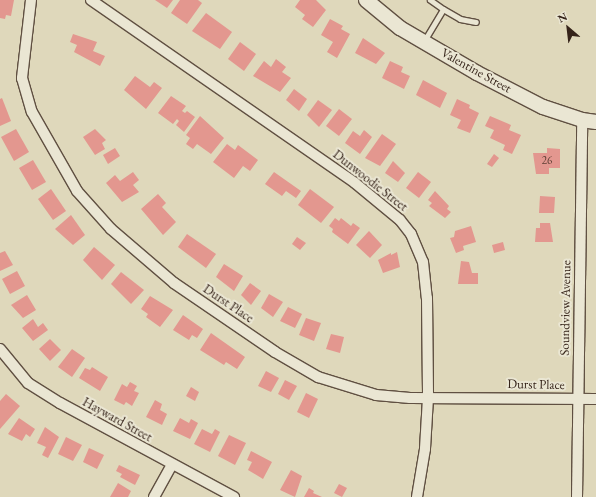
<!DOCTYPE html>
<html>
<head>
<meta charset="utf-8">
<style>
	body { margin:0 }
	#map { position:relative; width:596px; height:497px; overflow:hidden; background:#dfd8bb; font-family:"EB Garamond",serif }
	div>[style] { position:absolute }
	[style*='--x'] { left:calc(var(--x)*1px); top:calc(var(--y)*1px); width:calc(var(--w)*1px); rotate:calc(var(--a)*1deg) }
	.building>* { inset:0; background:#e3978f }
	.roads { filter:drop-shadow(1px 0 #605042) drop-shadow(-1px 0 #605042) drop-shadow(0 1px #605042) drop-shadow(0 -1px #605042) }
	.lane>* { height:5px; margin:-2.5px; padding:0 2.5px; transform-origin:2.5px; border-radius:2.5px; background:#eae6d3 }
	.street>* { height:10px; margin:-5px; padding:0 5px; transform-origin:5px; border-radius:5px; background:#eae6d3 }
	.secondary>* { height:14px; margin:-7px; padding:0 7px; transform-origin:7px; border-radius:7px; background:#eae6d3 }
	span { translate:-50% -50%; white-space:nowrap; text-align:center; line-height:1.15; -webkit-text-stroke:4px #eae6d3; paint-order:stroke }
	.number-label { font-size:11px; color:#604036 }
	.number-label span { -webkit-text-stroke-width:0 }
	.street-label { font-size:13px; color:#352319 }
	.north { position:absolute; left:548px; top:8px; width:40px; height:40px; -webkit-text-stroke:3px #eae6d3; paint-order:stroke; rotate:332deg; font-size:11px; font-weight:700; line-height:16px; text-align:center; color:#352319 }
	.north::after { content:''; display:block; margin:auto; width:14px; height:18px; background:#352319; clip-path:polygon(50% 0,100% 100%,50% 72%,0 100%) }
</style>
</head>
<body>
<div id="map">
	<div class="building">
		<i style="clip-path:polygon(0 0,14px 0,11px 16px,6px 15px,5px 19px,0 18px)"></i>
		<i style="clip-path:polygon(155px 0,173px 0,167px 8px)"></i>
		<i style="clip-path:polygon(180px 0,198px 0,202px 3px,187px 24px,171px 13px)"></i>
		<i style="clip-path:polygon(300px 0,316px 0,326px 10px,313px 27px,302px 19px,305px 15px,295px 7px)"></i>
		<i style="clip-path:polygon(206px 13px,232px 32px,220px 49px,192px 31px)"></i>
		<i style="clip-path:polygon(330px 19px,343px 26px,341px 29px,350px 34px,337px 58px,327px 52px,333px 42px,321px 35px)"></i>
		<i style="clip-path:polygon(73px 34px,97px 42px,93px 51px,105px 56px,100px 66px,74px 52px,77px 45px,70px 42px)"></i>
		<i style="clip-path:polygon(363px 38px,385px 53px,376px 64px,355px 53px)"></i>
		<i style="clip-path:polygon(240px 42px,256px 54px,244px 71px,228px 59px)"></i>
		<i style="clip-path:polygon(276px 59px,286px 67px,282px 72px,291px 78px,280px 92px,253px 76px,264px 61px,271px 67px)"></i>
		<i style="clip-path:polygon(390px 61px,403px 67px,401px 72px,410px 76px,404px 89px,382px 78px)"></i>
		<i style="clip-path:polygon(135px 76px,150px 87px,154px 82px,162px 88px,146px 109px,124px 90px)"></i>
		<i style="clip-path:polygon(423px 80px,447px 93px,440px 108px,416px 95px)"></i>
		<i style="clip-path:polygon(294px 89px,307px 99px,299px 111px,286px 100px)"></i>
		<i style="clip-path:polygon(171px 96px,186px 106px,182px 111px,185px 113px,187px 111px,195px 117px,184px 132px,176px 125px,179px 121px,177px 119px,173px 124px,158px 113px)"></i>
		<i style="clip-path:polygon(2px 98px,11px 121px,0 126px,0 99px)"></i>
		<i style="clip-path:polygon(457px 99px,470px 105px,469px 108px,479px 113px,470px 133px,457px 128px,461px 120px,450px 115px)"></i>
		<i style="clip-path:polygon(318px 100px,332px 110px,319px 127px,307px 115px)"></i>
		<i style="clip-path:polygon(339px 109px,352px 119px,339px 136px,326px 126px)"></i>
		<i style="clip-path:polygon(200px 116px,224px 138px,211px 154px,197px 144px,193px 149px,186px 144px,190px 138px,186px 135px)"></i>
		<i style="clip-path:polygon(490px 116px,511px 125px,509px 130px,521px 135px,512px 154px,503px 150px,505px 145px,490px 138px,494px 130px,485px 126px)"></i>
		<i style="clip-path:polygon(16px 129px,29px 152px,14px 161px,1px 137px)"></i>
		<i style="clip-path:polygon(95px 129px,106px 140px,102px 143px,105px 149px,95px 155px,83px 137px)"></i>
		<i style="clip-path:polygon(364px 130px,372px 137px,360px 154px,345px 143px,353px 131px,360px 136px)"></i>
		<i style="clip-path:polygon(382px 134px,396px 144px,380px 166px,365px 158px)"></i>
		<i style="clip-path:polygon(227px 144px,235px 150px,238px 145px,258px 160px,250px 171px,243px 166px,234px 178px,213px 162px)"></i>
		<i style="clip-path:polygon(115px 148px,120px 156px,108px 164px,103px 155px)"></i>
		<i style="clip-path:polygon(547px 148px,560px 149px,560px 168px,549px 168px,549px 174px,536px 174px,533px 153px,547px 153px)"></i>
		<i style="clip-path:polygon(494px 154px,499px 158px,492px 167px,487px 164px)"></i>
		<i style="clip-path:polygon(33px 160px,46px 182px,32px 190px,19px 168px)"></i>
		<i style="clip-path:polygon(393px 161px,405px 173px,398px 182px,385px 173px)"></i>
		<i style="clip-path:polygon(133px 172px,139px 180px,133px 185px,139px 192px,122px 202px,106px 183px,115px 175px,120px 181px)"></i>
		<i style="clip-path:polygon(274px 172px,301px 191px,296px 198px,286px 191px,282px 196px,265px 184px)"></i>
		<i style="clip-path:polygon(418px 172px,431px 182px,419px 198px,406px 188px)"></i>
		<i style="clip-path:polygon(51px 189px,66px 211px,53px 220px,38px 199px)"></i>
		<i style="clip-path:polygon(310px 189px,334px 207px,321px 223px,298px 205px)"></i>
		<i style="clip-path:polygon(435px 191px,449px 206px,447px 209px,451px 212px,445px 218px,429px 206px,432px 203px,428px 200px)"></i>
		<i style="clip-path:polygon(158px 194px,166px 203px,162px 207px,176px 222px,163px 235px,141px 209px)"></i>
		<i style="clip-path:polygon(540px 196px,555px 197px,554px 213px,539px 213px)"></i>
		<i style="clip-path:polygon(71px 215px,85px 235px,73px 245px,55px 229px)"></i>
		<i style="clip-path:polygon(335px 218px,339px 221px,341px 218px,351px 226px,353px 223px,360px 228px,348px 244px,332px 232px,333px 229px,329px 226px)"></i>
		<i style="clip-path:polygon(540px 223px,550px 223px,553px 242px,535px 242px,536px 228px,540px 228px)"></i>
		<i style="clip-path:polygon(471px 226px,476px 242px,463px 246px,464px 250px,456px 253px,450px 238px,454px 237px,455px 231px)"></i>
		<i style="clip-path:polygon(369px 231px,382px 245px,370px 258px,356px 245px)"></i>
		<i style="clip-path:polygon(187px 234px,216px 254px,206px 268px,178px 247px)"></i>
		<i style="clip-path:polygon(297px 237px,306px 243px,300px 250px,292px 244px)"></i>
		<i style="clip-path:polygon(503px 242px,505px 250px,494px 253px,492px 245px)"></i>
		<i style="clip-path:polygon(94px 247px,115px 265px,102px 280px,83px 260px)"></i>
		<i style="clip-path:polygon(5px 251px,13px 265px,0 271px,0 253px)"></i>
		<i style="clip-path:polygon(397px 252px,400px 267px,383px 273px,378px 260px,391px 253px,391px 255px)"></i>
		<i style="clip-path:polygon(461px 261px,469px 262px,472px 273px,478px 273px,478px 284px,458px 284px)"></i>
		<i style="clip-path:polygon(224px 264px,243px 276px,234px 291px,216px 277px)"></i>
		<i style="clip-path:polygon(17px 271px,25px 286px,10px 294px,2px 279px)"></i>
		<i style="clip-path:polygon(121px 272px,144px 290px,131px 304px,111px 284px)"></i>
		<i style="clip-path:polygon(250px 283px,261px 291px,251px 305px,241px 295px)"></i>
		<i style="clip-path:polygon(269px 294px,283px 302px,273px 317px,261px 308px)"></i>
		<i style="clip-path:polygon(27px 295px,36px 310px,23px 318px,11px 305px)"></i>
		<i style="clip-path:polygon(150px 296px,173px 310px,160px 327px,146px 317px,148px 314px,141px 309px)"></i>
		<i style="clip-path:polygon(288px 307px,302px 314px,295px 328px,280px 321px)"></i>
		<i style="clip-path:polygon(183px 315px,203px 329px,197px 338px,192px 335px,189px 340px,173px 330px)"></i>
		<i style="clip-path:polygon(306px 318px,321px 323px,314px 341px,299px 335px)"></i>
		<i style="clip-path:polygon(33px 319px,38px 327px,43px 323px,48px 330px,33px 341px,22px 328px)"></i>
		<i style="clip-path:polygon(211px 333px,245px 357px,237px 369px,226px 362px,224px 365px,200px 350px)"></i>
		<i style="clip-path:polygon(331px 334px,344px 337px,340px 353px,326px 349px)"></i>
		<i style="clip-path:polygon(50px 339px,61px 350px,50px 361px,39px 349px)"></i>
		<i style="clip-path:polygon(72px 349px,85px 358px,72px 377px,58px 367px)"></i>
		<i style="clip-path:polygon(92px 367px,108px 377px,100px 391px,79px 378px,85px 368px,90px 370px)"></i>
		<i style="clip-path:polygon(266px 371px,279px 378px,271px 392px,258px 386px)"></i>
		<i style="clip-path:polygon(285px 380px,297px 386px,289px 400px,278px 394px)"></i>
		<i style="clip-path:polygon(130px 382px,137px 386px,134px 391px,139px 393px,132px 406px,126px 402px,124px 405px,114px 400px,122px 384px,127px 387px)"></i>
		<i style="clip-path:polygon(191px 387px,199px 392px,195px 401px,186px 396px)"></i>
		<i style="clip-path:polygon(306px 393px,318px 399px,309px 418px,297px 412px)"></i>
		<i style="clip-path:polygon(6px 394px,20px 406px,0 429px,0 401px)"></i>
		<i style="clip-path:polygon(155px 400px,162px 404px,160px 410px,167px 414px,162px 425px,146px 417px)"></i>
		<i style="clip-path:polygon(19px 418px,35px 429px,30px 437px,26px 434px,22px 441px,8px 434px)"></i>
		<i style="clip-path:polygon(180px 418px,189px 423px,191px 419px,198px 423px,190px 439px,173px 431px)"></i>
		<i style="clip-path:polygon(45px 427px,59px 437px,48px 458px,42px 455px,46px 447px,37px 443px)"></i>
		<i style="clip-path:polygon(202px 429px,212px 434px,215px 429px,220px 432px,210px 452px,194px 444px)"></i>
		<i style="clip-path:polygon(229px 435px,246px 443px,235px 465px,218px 456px)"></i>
		<i style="clip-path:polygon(66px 437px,82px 445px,73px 461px,58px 454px)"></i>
		<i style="clip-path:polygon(89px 448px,104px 455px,97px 469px,83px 462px)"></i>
		<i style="clip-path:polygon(251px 451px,272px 462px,263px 479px,248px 470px,252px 462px,247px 460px)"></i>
		<i style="clip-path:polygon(119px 465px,140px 475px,135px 485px,120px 477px,122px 474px,116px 471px)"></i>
		<i style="clip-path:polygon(291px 470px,302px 476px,295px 497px,280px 490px)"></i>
		<i style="clip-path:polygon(118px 483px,131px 491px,128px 497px,110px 497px)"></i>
		<i style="clip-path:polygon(339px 484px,347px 488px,342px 497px,334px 493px)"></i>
		<i style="clip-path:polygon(309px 488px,314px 491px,313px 493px,322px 497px,304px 497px)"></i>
	</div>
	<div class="roads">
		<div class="lane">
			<i style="--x:443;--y:9;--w:20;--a:30"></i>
			<i style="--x:460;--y:19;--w:16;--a:11"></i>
			<i style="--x:424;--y:41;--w:37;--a:-59"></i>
			<i style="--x:443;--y:9;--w:16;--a:-145"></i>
		</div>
		<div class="street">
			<i style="--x:31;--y:0;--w:79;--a:96.6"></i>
			<i style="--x:22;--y:78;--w:35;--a:74"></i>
			<i style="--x:32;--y:112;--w:91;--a:60.3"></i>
			<i style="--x:77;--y:191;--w:51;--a:48.2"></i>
			<i style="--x:111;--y:229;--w:83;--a:40.6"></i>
			<i style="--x:174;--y:283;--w:122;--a:34.3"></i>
			<i style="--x:275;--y:352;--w:50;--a:30.2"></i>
			<i style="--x:318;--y:377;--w:61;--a:17.2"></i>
			<i style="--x:376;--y:395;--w:34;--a:5"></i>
			<i style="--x:410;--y:398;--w:186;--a:0.3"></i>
			<i style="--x:91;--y:0;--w:321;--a:34.7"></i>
			<i style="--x:355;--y:183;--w:58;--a:39.4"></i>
			<i style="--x:400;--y:220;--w:18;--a:52"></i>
			<i style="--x:411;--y:234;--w:30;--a:67"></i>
			<i style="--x:423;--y:262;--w:36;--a:84"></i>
			<i style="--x:427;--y:298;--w:100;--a:89.4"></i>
			<i style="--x:428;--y:398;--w:51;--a:93.4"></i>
			<i style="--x:425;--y:449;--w:49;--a:99.5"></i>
			<i style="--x:0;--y:349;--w:44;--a:50.5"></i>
			<i style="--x:28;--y:383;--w:38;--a:32"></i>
			<i style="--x:60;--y:403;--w:198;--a:28.4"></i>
			<i style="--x:154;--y:497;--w:37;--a:-61"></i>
			<i style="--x:577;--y:497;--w:377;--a:-89.2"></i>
		</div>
		<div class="secondary">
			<i style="--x:366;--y:0;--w:44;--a:39.5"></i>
			<i style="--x:400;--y:28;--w:89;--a:30.3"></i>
			<i style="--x:477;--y:73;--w:74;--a:27.3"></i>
			<i style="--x:543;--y:107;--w:41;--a:18.4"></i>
			<i style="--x:582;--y:120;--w:14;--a:8"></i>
		</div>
	</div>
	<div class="number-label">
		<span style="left:547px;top:160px">26</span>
	</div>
	<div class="street-label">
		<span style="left:476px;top:71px;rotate:29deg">Valentine Street</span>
		<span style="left:370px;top:181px;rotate:38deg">Dunwoodie Street</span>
		<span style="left:228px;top:304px;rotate:34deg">Durst Place</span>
		<span style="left:566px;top:308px;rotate:-89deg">Soundview Avenue</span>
		<span style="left:536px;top:385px;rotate:1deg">Durst Place</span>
		<span style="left:117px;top:420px;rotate:29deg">Hayward Street</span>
	</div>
	<div class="north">N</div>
</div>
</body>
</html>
